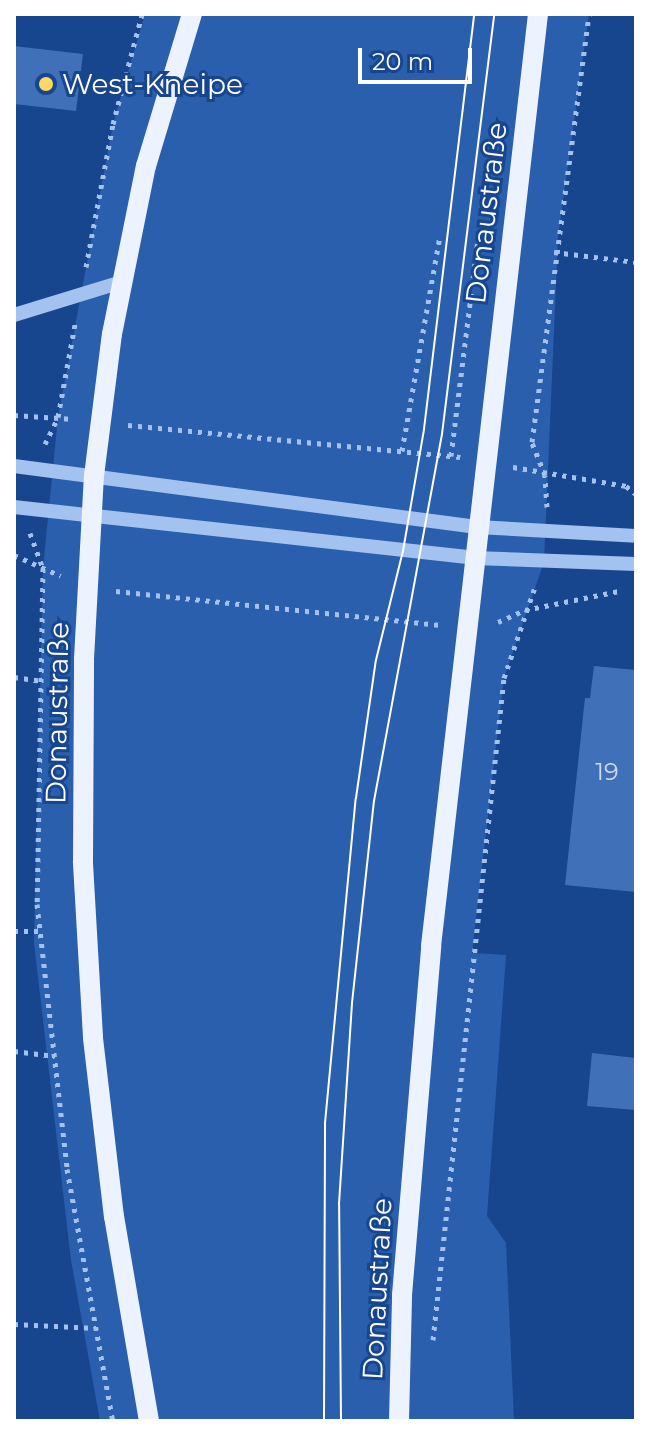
<!DOCTYPE html>
<html>
<head>
<meta charset="utf-8">
<style>
	body { margin:0 }
	#map { position:relative; width:650px; height:1435px; overflow:hidden; background:#17468f; font-family:Montserrat,sans-serif }
	div>[style] { position:absolute }
	[style*='--x'] { left:calc(var(--x)*1px); top:calc(var(--y)*1px); width:calc(var(--w)*1px); rotate:calc(var(--a)*1deg) }
	.green>* { inset:0; background:#2a5fad }
	.building>* { inset:0; background:#4070b8 }
	.path>* { height:5px; margin-top:-2.5px; transform-origin:0; background:repeating-linear-gradient(90deg,#a4c2ef 0 4px,transparent 0 10px) }
	.minor>* { height:14px; margin:-7px; padding:0 7px; transform-origin:7px; border-radius:7px; background:#a4c2ef }
	.major>* { height:20px; margin:-10px; padding:0 10px; transform-origin:10px; border-radius:10px; background:#ecf3ff }
	.tram>* { height:2px; margin:-1px; padding:0 1px; transform-origin:1px; border-radius:1px; background:#fff }
	.dots>* { width:22px; height:22px; translate:-50% -50%; box-sizing:border-box; border:4px solid #17468f; border-radius:50% }
	span { translate:-50% -50%; white-space:nowrap; text-align:center; line-height:1.15; -webkit-text-stroke:6px #17468f; paint-order:stroke }
	.number-label { font-size:24px; color:#cfdbed }
	.number-label span { -webkit-text-stroke-width:0 }
	.poi-label { font-size:28px; color:#fff }
	.left { translate:0 -50%; text-align:left }
	.street-label { font-size:28px; color:#fff }
	.frame { position:absolute; inset:0; border:16px solid #fff; pointer-events:none }
	.scale { position:absolute; left:358px; top:48px; width:114px; height:36px; box-sizing:border-box; border:4px solid #fff; border-top:0; padding-left:10px; font-size:24px; line-height:28px; white-space:nowrap; color:#fff; -webkit-text-stroke:6px #17468f; paint-order:stroke }
</style>
</head>
<body>
<div id="map">
	<div class="green">
		<i style="clip-path:polygon(145px 14px,589px 14px,558px 237px,544px 562px,504px 678px,472px 953px,506px 955px,487px 1216px,506px 1243px,514px 1421px,100px 1421px,71px 1260px,34px 943px,43px 568px,58px 417px,113px 124px)"></i>
	</div>
	<div class="building">
		<i style="clip-path:polygon(14px 46px,83px 54px,76px 111px,14px 104px)"></i>
		<i style="clip-path:polygon(594px 666px,636px 670px,636px 892px,565px 885px,585px 698px,590px 698px)"></i>
		<i style="clip-path:polygon(592px 1053px,636px 1058px,636px 1110px,587px 1106px)"></i>
	</div>
	<div class="path">
		<i style="--x:554;--y:252;--w:83;--a:7"></i>
		<i style="--x:86;--y:267;--w:146;--a:-79.3"></i>
		<i style="--x:113;--y:124;--w:114;--a:-75.2"></i>
		<i style="--x:14;--y:415;--w:60;--a:3.8"></i>
		<i style="--x:128;--y:425;--w:334;--a:5.5"></i>
		<i style="--x:45;--y:444;--w:30;--a:-64"></i>
		<i style="--x:58;--y:417;--w:95;--a:-79.6"></i>
		<i style="--x:402;--y:451;--w:219;--a:-80"></i>
		<i style="--x:451;--y:456;--w:226;--a:-82.9"></i>
		<i style="--x:513;--y:467;--w:115;--a:9.5"></i>
		<i style="--x:626;--y:486;--w:13;--a:39"></i>
		<i style="--x:547;--y:507;--w:32;--a:-94"></i>
		<i style="--x:545;--y:475;--w:35;--a:-112"></i>
		<i style="--x:532;--y:442;--w:432;--a:-82.4"></i>
		<i style="--x:30;--y:533;--w:37;--a:70"></i>
		<i style="--x:43;--y:568;--w:336;--a:91"></i>
		<i style="--x:37;--y:904;--w:267;--a:83.5"></i>
		<i style="--x:67;--y:1169;--w:256;--a:79.7"></i>
		<i style="--x:14;--y:555;--w:51;--a:24.1"></i>
		<i style="--x:116;--y:591;--w:326;--a:6"></i>
		<i style="--x:498;--y:622;--w:30;--a:-24"></i>
		<i style="--x:525;--y:610;--w:96;--a:-11.4"></i>
		<i style="--x:14;--y:677;--w:27;--a:8"></i>
		<i style="--x:14;--y:931;--w:26;--a:0"></i>
		<i style="--x:14;--y:1051;--w:41;--a:7"></i>
		<i style="--x:14;--y:1324;--w:82;--a:2.8"></i>
		<i style="--x:433;--y:1340;--w:666;--a:-83.88"></i>
		<i style="--x:504;--y:678;--w:99;--a:-71.2"></i>
	</div>
	<div class="minor">
		<i style="--x:14;--y:315;--w:112;--a:-17.1"></i>
		<i style="--x:14;--y:466;--w:467;--a:7.5"></i>
		<i style="--x:477;--y:527;--w:159;--a:3.2"></i>
		<i style="--x:14;--y:507;--w:463;--a:6.3"></i>
		<i style="--x:474;--y:558;--w:162;--a:2.1"></i>
	</div>
	<div class="major">
		<i style="--x:149;--y:1421;--w:207;--a:-99.7"></i>
		<i style="--x:114;--y:1217;--w:181;--a:-96.7"></i>
		<i style="--x:93;--y:1037;--w:176;--a:-93.3"></i>
		<i style="--x:83;--y:861;--w:202;--a:-89.7"></i>
		<i style="--x:84;--y:659;--w:183;--a:-86.9"></i>
		<i style="--x:94;--y:476;--w:143;--a:-82.8"></i>
		<i style="--x:112;--y:334;--w:171;--a:-78.6"></i>
		<i style="--x:146;--y:166;--w:159;--a:-73.2"></i>
		<i style="--x:399;--y:1421;--w:126;--a:-88.6"></i>
		<i style="--x:402;--y:1295;--w:350;--a:-85.2"></i>
		<i style="--x:431;--y:946;--w:938;--a:-83.45"></i>
	</div>
	<div class="tram">
		<i style="--x:324;--y:1421;--w:298;--a:-89.8"></i>
		<i style="--x:325;--y:1123;--w:326;--a:-84.6"></i>
		<i style="--x:356;--y:798;--w:139;--a:-81.8"></i>
		<i style="--x:376;--y:660;--w:112;--a:-76.1"></i>
		<i style="--x:403;--y:551;--w:124;--a:-80.2"></i>
		<i style="--x:424;--y:429;--w:418;--a:-83.1"></i>
		<i style="--x:341;--y:1421;--w:217;--a:-90.5"></i>
		<i style="--x:339;--y:1204;--w:201;--a:-86.3"></i>
		<i style="--x:352;--y:1003;--w:203;--a:-83.8"></i>
		<i style="--x:374;--y:801;--w:373;--a:-79.5"></i>
		<i style="--x:442;--y:434;--w:423;--a:-82.9"></i>
	</div>
	<div class="dots">
		<i style="left:46px;top:84px;background:#ffd962"></i>
	</div>
	<div class="number-label">
		<span style="left:607px;top:772px">19</span>
	</div>
	<div class="poi-label">
		<span class="left" style="left:62px;top:84px">West-Kneipe</span>
	</div>
	<div class="street-label">
		<span style="left:486px;top:213px;rotate:-83deg">Donaustraße</span>
		<span style="left:57px;top:713px;rotate:-89deg">Donaustraße</span>
		<span style="left:377px;top:1289px;rotate:-87deg">Donaustraße</span>
	</div>
	<div class="frame"></div>
	<div class="scale">20 m</div>
</div>
</body>
</html>
